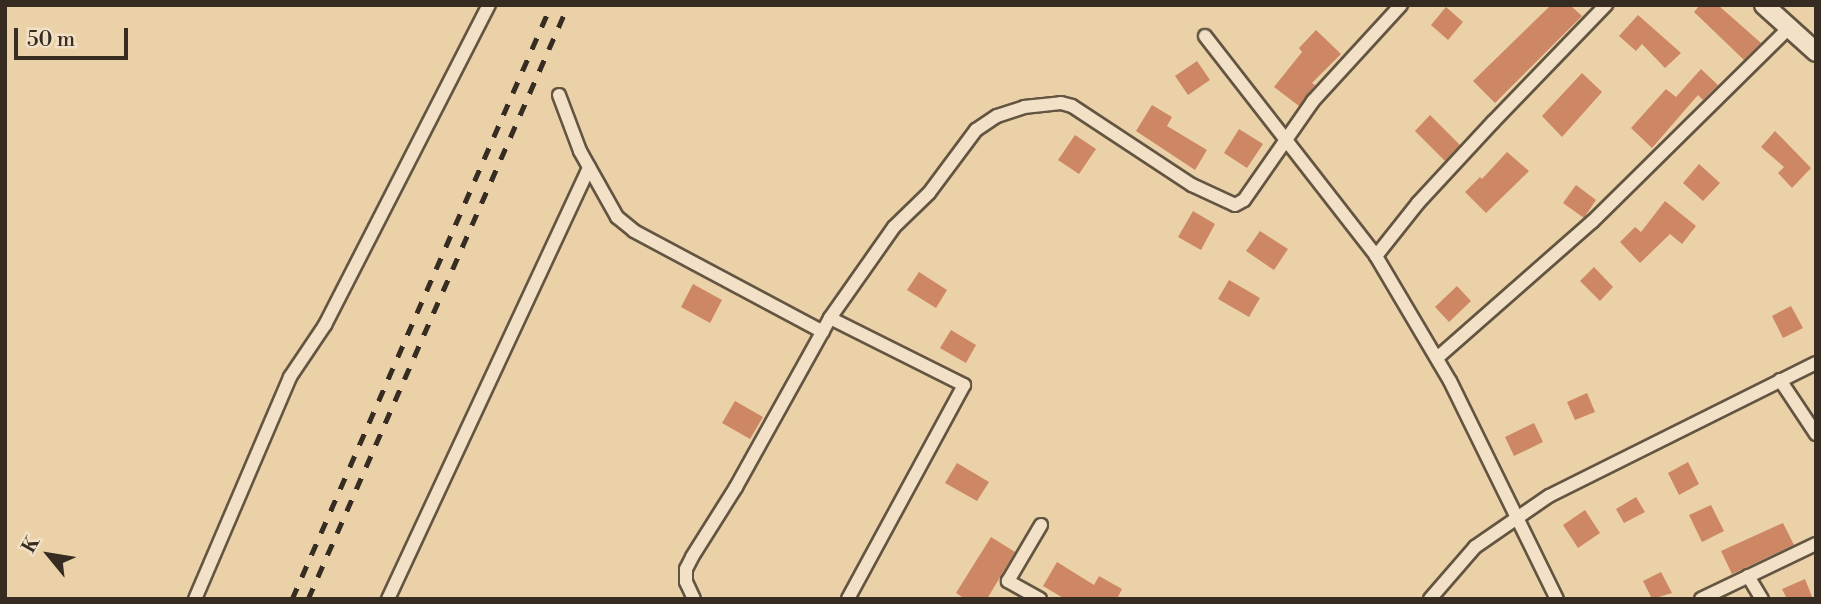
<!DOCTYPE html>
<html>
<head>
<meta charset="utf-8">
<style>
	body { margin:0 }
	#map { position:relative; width:1821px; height:604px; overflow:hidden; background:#ebd1a7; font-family:"Libre Bodoni",serif }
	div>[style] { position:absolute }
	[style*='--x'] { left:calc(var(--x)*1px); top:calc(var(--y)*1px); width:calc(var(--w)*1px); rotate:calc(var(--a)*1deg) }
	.building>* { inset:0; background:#cd8764 }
	.roads { filter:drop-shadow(2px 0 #635542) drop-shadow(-2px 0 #635542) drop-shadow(0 2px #635542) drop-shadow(0 -2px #635542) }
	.minor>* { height:12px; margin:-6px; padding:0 6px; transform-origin:6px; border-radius:6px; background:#f2e1c6 }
	.secondary>* { height:18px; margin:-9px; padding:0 9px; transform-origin:9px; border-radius:9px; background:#f2e1c6 }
	.rail>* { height:4.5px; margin-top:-2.25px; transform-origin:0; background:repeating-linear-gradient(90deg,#362c21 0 12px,transparent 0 24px) }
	span { translate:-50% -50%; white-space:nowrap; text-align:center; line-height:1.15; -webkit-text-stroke:7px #f2e1c6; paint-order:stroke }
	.frame { position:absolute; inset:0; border:7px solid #362c21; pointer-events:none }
	.north { position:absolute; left:14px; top:520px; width:70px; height:70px; -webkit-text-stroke:5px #f2e1c6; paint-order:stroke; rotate:300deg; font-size:19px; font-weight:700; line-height:28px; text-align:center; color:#362c21 }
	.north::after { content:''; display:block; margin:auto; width:24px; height:32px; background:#362c21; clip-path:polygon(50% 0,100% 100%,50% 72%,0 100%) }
	.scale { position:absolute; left:14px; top:28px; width:114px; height:32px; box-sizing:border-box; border:4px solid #362c21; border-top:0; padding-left:9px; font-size:21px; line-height:24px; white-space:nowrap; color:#362c21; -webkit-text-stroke:5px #f2e1c6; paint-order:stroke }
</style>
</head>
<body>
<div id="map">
	<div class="building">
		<i style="clip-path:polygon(1551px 5px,1570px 5px,1582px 16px,1495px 103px,1473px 81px)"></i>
		<i style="clip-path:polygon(1700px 5px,1718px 5px,1761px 43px,1744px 60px,1694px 12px)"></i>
		<i style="clip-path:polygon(1446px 7px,1463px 22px,1448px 40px,1431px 25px)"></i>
		<i style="clip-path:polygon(1638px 15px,1681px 53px,1665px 68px,1642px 44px,1636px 51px,1619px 36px)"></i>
		<i style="clip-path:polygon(1316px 30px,1341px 54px,1312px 83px,1315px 85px,1299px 106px,1274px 87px,1302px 52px,1299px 48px)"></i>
		<i style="clip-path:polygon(1197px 61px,1210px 80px,1188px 95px,1175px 76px)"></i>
		<i style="clip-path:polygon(1701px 69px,1718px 85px,1703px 100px,1698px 95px,1652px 148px,1631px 128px,1666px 89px,1676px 97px)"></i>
		<i style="clip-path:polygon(1582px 73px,1602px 92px,1562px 137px,1542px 116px)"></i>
		<i style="clip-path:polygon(1152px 105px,1172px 117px,1167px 126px,1207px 150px,1195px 170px,1136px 131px)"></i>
		<i style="clip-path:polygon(1430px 115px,1460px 145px,1445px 161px,1415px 131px)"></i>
		<i style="clip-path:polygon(1239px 129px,1263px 144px,1247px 168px,1224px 153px)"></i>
		<i style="clip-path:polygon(1775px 131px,1811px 168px,1792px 188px,1778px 173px,1784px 167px,1761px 147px)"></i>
		<i style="clip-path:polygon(1075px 135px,1096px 149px,1079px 174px,1058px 160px)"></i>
		<i style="clip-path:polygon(1507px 152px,1529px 171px,1486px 213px,1465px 192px,1480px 177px,1482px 179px)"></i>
		<i style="clip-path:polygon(1699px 164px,1720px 183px,1703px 201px,1683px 183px)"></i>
		<i style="clip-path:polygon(1576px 185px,1596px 200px,1584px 218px,1563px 203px)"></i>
		<i style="clip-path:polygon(1665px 201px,1696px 226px,1682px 244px,1670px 234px,1640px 263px,1620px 242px,1635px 227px,1641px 232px)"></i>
		<i style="clip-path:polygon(1193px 211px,1215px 224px,1201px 250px,1178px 237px)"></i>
		<i style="clip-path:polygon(1260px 231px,1288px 249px,1274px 270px,1246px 251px)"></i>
		<i style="clip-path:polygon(1594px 267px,1613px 287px,1600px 301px,1580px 281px)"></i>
		<i style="clip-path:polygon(919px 272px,947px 290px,936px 308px,907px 290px)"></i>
		<i style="clip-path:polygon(1229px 280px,1260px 298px,1249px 317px,1218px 299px)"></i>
		<i style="clip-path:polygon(693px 284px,722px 300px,710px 323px,681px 307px)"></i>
		<i style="clip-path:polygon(1457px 286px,1471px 301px,1449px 322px,1435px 307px)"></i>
		<i style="clip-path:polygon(1791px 306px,1803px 328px,1783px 338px,1772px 316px)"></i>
		<i style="clip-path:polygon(951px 330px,976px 345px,966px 363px,940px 348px)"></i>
		<i style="clip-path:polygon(1587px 393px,1595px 412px,1575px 420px,1567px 402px)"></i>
		<i style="clip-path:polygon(735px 401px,763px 417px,750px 439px,722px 423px)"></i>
		<i style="clip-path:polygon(1534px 423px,1543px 442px,1514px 456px,1505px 437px)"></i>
		<i style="clip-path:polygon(1688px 462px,1699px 484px,1679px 495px,1668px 473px)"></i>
		<i style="clip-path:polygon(957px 463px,989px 482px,977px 501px,945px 483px)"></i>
		<i style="clip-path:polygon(1636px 497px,1645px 512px,1624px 523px,1616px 509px)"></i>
		<i style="clip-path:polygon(1711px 505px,1724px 531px,1702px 542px,1689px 515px)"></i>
		<i style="clip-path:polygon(1585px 510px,1600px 533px,1578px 548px,1563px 525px)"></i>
		<i style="clip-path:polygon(1783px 523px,1794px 545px,1732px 574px,1721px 551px)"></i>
		<i style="clip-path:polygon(991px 537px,1015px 552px,987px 599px,965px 599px,956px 593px)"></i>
		<i style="clip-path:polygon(1057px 562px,1094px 585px,1099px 576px,1122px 589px,1117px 599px,1065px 599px,1043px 586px)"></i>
		<i style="clip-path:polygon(1661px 572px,1672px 593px,1652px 599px,1643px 581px)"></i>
		<i style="clip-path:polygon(1805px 579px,1813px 599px,1787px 599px,1782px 589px)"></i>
	</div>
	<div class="roads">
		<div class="minor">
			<i style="--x:1205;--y:36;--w:279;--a:52.1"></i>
			<i style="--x:1376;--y:256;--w:145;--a:59.4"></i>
			<i style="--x:1450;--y:381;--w:243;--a:63.9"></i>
			<i style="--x:559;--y:95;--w:60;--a:69.4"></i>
			<i style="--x:580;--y:151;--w:76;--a:60.7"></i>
			<i style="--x:617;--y:217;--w:22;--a:39"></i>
			<i style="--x:634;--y:231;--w:214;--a:28.1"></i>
			<i style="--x:1376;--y:256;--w:68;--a:-51.6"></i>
			<i style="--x:1418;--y:203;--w:110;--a:-47.2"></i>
			<i style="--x:1493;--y:122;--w:163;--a:-46"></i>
			<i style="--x:830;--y:318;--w:150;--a:26.6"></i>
			<i style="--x:964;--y:385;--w:243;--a:118.5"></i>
			<i style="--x:1437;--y:358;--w:206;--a:-41.3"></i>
			<i style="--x:1592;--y:222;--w:276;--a:-44.6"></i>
			<i style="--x:1780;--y:380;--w:65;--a:56.3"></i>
			<i style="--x:1748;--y:576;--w:27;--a:59"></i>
			<i style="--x:195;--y:599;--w:241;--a:-66.8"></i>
			<i style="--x:290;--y:377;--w:63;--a:-56.1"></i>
			<i style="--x:325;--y:325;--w:360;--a:-62.9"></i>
			<i style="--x:388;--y:599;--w:476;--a:-65"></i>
			<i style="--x:694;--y:599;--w:19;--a:-115"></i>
			<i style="--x:686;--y:582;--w:13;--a:-90"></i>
			<i style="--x:686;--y:569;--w:13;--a:-63"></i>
			<i style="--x:692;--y:557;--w:83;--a:-57.8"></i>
			<i style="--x:736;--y:487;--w:193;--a:-60.9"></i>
			<i style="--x:830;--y:318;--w:111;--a:-54.9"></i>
			<i style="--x:894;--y:227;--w:49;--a:-44.2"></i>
			<i style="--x:929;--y:193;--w:79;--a:-53.3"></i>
			<i style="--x:976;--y:130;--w:25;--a:-34"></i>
			<i style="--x:997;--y:116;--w:28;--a:-18"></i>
			<i style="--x:1024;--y:107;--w:37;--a:-6"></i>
			<i style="--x:1061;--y:103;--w:11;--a:15"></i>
			<i style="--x:1072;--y:106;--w:144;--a:33.4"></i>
			<i style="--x:1192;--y:185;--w:47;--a:24.9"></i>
			<i style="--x:1235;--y:205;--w:10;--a:-29"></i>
			<i style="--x:1244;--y:200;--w:121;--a:-55.1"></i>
			<i style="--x:1313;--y:101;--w:130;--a:-47.5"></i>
			<i style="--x:1040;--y:599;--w:37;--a:-151"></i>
			<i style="--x:1008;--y:581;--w:65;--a:-59.5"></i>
			<i style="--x:1430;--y:599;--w:69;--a:-49.1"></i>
			<i style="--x:1475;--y:547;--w:90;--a:-34.6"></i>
			<i style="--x:1549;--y:496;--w:298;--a:-26.5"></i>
			<i style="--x:1701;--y:599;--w:127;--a:-25.6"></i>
		</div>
		<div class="secondary">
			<i style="--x:1764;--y:5;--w:70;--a:42.1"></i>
		</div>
	</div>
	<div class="rail">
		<i style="--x:292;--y:599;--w:648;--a:-66.44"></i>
		<i style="--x:308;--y:599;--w:648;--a:-66.36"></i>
	</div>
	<div class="frame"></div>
	<div class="north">K</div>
	<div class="scale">50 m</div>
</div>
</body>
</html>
